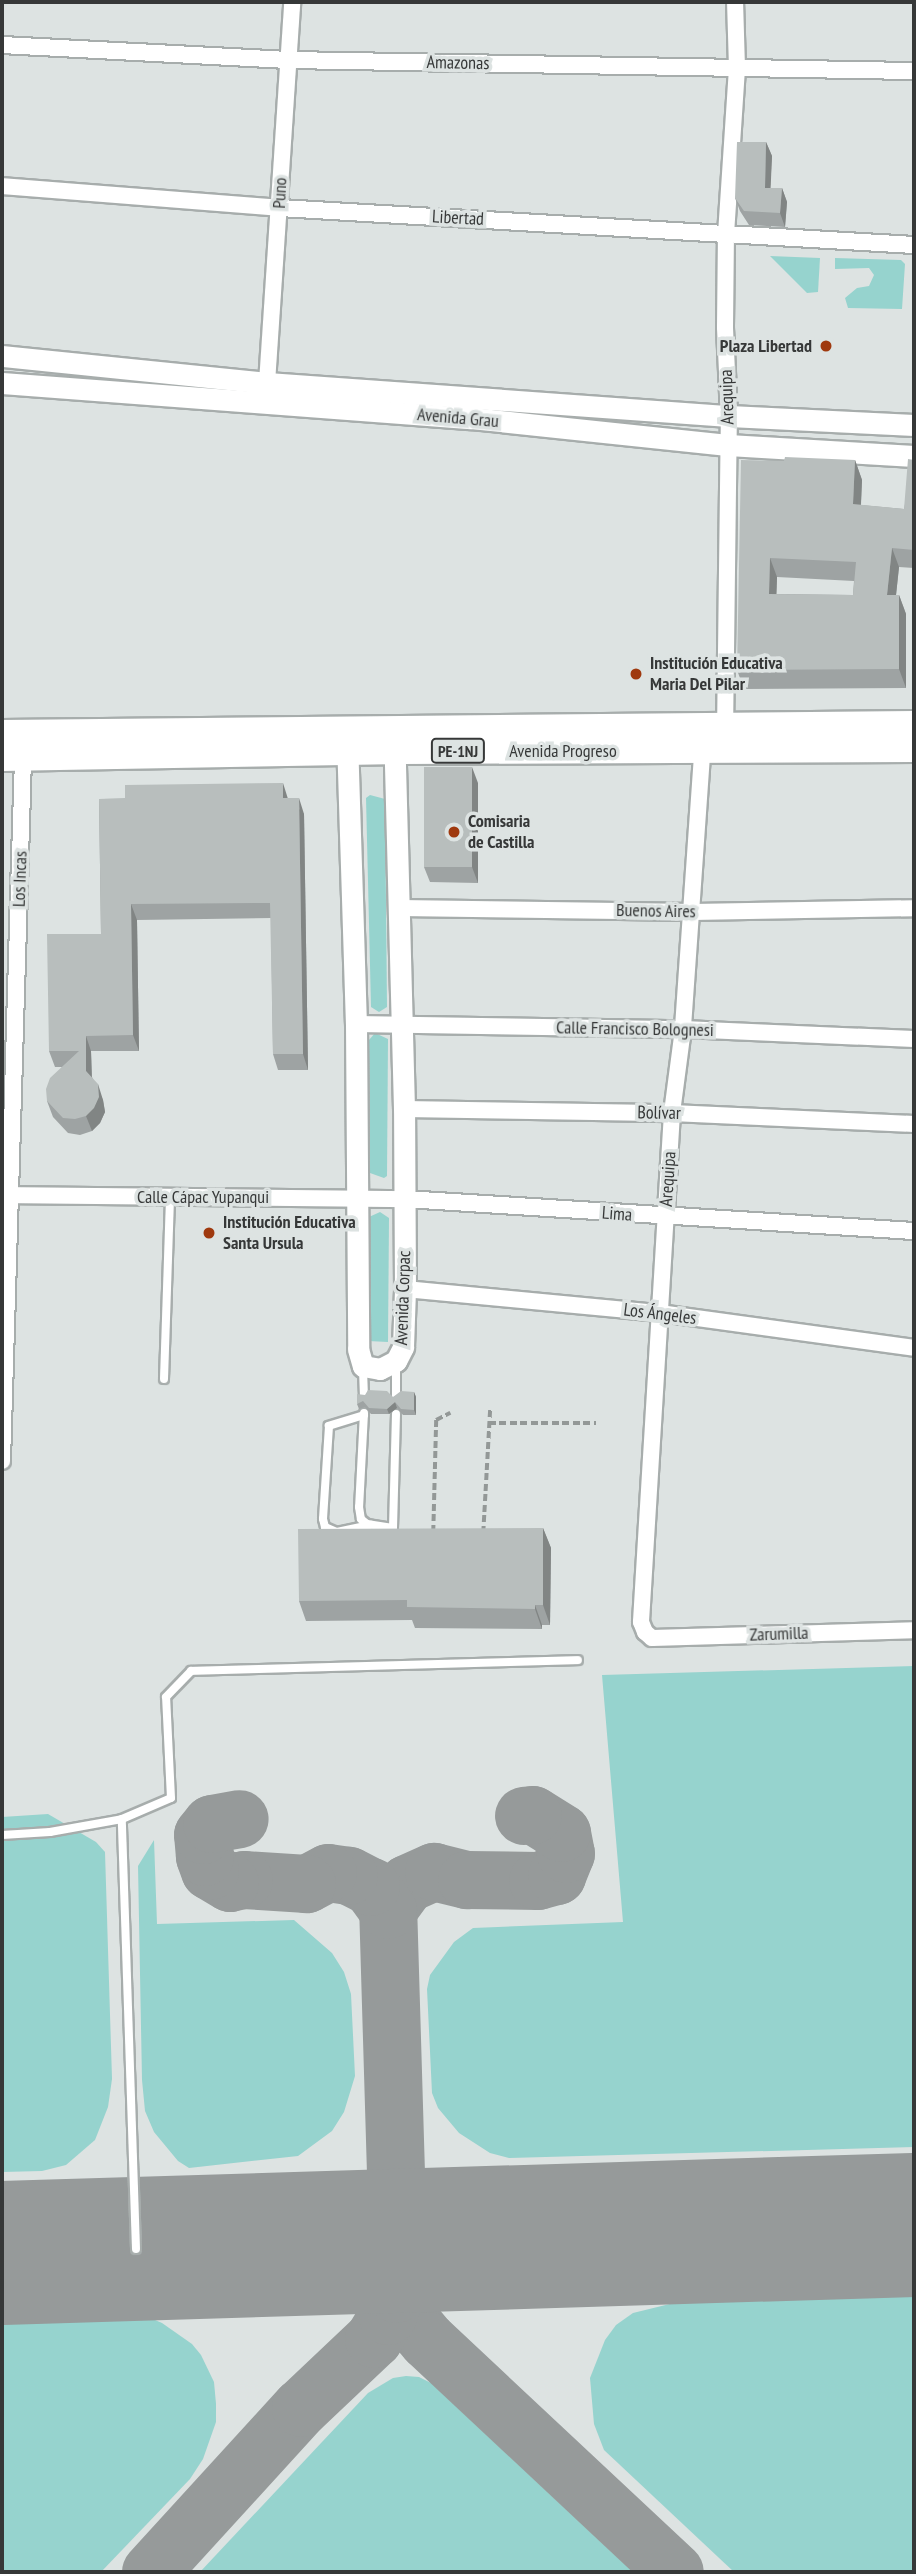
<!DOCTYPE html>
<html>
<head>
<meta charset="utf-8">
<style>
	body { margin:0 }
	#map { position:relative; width:916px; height:2574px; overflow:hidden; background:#dde3e2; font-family:"PT Sans Narrow",sans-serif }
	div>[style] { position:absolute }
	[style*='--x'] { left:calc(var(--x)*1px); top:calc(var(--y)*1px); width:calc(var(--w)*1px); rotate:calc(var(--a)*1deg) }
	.green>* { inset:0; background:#96d3ce }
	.taxiway>* { height:58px; margin:-29px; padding:0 29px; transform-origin:29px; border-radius:29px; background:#969a9a }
	.runway>* { height:144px; margin:-72px; padding:0 72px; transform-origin:72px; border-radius:72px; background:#969a9a }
	.path>* { height:3.5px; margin-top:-1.75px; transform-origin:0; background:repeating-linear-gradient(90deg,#939897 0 7px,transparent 0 10.5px) }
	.roads { filter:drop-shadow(2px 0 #a7adac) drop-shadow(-2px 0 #a7adac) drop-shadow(0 2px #a7adac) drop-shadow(0 -2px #a7adac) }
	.service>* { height:8px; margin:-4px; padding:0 4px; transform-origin:4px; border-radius:4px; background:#fff }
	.minor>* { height:16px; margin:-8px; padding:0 8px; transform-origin:8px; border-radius:8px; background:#fff }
	.tertiary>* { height:21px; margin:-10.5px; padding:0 10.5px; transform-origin:10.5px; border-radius:10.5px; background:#fff }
	.primary>* { height:26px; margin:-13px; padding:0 13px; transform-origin:13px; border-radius:13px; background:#fff }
	.wall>* { inset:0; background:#9ea3a3 }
	.shaded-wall>* { inset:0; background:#818584 }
	.building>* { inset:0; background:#b8bebd }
	.dots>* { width:19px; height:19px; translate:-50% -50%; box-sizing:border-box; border:4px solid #dde3e2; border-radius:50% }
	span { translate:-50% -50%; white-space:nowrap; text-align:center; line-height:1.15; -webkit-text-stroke:7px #dde3e2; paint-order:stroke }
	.shield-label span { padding:2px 5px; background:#dde3e2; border:2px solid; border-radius:5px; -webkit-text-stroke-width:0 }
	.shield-label { font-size:16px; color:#363838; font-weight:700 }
	.street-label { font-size:18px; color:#363838 }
	.poi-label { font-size:18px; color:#363838; font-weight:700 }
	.right { translate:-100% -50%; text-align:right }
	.left { translate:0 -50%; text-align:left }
	.frame { position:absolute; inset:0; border:4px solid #363838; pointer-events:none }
</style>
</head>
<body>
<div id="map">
	<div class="green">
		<i style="clip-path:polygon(770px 256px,820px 258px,818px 292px,807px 293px)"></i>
		<i style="clip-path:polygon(835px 258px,901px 260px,905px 264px,902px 309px,848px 308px,845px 298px,857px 288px,869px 286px,874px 275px,869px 268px,835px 269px)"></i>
		<i style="clip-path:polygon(370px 795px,385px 799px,387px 1007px,379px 1012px,371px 1007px,366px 798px)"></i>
		<i style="clip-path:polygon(375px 1033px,388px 1039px,387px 1176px,384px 1178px,370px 1173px,369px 1040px)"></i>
		<i style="clip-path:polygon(380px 1212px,389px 1218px,388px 1342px,368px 1341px,369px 1217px)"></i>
		<i style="clip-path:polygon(914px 1666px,914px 2147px,509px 2158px,490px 2153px,459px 2133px,438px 2108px,432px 2093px,427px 1989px,430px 1975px,454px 1942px,473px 1928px,623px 1922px,602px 1675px)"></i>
		<i style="clip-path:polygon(48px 1814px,96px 1842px,105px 1852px,112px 2079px,108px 2107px,95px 2140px,66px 2165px,42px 2171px,2px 2172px,2px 1817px)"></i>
		<i style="clip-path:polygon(154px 1840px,157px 1924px,294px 1920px,332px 1953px,344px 1972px,351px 1994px,355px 2076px,344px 2112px,332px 2131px,298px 2156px,189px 2168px,178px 2161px,154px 2132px,145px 2111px,142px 2080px,138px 1866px)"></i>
		<i style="clip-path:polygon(914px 2293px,914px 2572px,734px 2572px,604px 2450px,594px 2424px,590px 2378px,605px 2340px,616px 2325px,633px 2313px,686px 2300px)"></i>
		<i style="clip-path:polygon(122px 2317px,148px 2317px,162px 2323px,192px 2344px,201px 2355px,214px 2382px,216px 2404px,216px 2422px,203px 2459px,190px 2479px,101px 2572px,2px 2572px,2px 2320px)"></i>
		<i style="clip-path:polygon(406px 2376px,419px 2377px,431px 2383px,633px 2572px,200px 2572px,368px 2393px,393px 2378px)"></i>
	</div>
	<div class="taxiway">
		<i style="--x:388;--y:1910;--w:32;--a:-54"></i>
		<i style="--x:407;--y:1884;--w:30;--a:-24"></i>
		<i style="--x:434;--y:1872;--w:34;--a:14"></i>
		<i style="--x:467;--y:1880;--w:71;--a:0.8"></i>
		<i style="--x:538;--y:1881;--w:20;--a:-15"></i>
		<i style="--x:557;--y:1876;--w:24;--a:-68"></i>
		<i style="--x:566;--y:1854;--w:21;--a:-101"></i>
		<i style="--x:562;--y:1833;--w:34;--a:-148"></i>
		<i style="--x:533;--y:1815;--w:9;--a:174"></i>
		<i style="--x:396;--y:2294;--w:31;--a:61"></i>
		<i style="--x:411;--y:2321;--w:26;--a:50"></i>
		<i style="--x:428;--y:2341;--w:338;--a:43.1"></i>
		<i style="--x:151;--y:2572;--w:222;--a:-47.6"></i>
		<i style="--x:301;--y:2408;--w:100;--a:-43.4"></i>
		<i style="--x:374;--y:2339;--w:27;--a:-59"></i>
		<i style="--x:388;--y:2316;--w:23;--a:-70"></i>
		<i style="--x:396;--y:2294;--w:53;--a:-87.8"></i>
		<i style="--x:398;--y:2241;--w:331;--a:-91.7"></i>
		<i style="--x:388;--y:1910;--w:29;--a:-126"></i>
		<i style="--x:371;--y:1887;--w:25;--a:-153"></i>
		<i style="--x:349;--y:1876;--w:21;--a:-172"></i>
		<i style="--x:328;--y:1873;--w:24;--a:152"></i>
		<i style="--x:307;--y:1884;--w:63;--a:-176.4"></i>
		<i style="--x:244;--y:1880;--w:14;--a:168"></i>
		<i style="--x:230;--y:1883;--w:23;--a:-149"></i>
		<i style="--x:210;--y:1871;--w:15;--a:-110"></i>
		<i style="--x:205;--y:1857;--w:22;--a:-95"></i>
		<i style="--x:203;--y:1835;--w:14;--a:-51"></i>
		<i style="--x:212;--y:1824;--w:28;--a:-10"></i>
	</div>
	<div class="runway">
		<i style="--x:2;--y:2253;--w:912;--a:-1.76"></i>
	</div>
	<div class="path">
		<i style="--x:489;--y:1423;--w:107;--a:0"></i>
		<i style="--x:433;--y:1532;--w:112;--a:-88.5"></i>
		<i style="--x:436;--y:1420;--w:16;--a:-27"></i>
		<i style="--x:483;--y:1533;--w:124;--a:-86.8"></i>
	</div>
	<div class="roads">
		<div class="service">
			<i style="--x:363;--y:1369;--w:26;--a:88"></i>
			<i style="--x:164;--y:1379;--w:182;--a:-88.1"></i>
			<i style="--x:396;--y:1396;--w:32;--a:-90"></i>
			<i style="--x:364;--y:1413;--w:94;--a:93"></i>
			<i style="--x:359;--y:1507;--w:12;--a:81"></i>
			<i style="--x:361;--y:1519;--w:8;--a:40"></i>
			<i style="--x:367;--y:1524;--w:26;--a:9"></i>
			<i style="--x:393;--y:1528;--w:114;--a:-88.5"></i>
			<i style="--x:364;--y:1415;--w:37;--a:163"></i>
			<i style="--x:329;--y:1426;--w:93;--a:93.7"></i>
			<i style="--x:323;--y:1519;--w:8;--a:76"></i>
			<i style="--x:325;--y:1527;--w:13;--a:23"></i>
			<i style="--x:337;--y:1532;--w:35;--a:-12"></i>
			<i style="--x:2;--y:1835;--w:48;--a:-3.6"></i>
			<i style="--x:50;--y:1832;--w:73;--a:-10.2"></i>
			<i style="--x:136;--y:2249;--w:430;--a:-91.9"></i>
			<i style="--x:122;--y:1819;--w:53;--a:-23.2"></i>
			<i style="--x:171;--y:1798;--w:101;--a:-92.8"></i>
			<i style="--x:166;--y:1697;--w:36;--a:-46"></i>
			<i style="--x:191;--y:1671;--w:387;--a:-1.6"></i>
		</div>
		<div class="minor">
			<i style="--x:2;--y:45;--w:286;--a:3"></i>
			<i style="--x:288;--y:60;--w:626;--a:1.01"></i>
			<i style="--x:2;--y:186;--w:279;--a:4.5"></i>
			<i style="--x:280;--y:208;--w:635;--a:3.34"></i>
			<i style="--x:267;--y:383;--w:382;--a:-86.2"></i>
			<i style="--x:725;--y:734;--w:318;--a:-89.3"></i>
			<i style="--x:729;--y:416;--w:89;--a:-92.6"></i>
			<i style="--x:725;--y:327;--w:93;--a:-89.4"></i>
			<i style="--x:726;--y:234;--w:166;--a:-86.2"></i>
			<i style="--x:737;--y:68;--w:66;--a:-91.7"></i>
			<i style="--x:703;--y:741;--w:289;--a:94"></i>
			<i style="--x:683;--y:1029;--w:85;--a:97.5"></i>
			<i style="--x:672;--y:1113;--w:510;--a:93.49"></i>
			<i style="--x:641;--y:1622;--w:11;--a:68"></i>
			<i style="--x:645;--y:1632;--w:9;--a:41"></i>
			<i style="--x:652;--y:1638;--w:262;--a:-1.7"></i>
			<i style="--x:399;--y:908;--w:294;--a:0.8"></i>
			<i style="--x:693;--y:912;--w:221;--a:-1"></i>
			<i style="--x:356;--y:1024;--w:327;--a:0.9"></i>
			<i style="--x:683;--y:1029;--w:231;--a:2.5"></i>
			<i style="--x:404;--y:1109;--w:268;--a:0.9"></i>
			<i style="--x:672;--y:1113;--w:242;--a:2.6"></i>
			<i style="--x:2;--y:1195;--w:403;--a:0.6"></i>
			<i style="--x:405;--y:1199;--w:510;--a:3.6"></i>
			<i style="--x:405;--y:1289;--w:256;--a:5.4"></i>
			<i style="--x:660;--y:1313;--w:256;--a:7.8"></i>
			<i style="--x:2;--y:1461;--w:703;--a:-88.29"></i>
		</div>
		<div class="tertiary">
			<i style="--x:2;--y:356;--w:266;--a:5.8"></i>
			<i style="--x:267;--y:383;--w:463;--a:4.1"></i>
			<i style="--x:729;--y:416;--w:185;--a:2.8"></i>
			<i style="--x:2;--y:383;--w:470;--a:4.3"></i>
			<i style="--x:471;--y:418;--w:258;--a:6"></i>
			<i style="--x:728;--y:445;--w:186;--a:3.4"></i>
			<i style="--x:347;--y:739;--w:285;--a:88.2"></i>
			<i style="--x:356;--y:1024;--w:325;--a:89.6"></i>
			<i style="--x:358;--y:1349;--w:18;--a:74"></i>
			<i style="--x:363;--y:1366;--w:17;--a:10"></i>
			<i style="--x:380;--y:1369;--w:18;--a:-27"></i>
			<i style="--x:396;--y:1361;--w:16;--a:-63"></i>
			<i style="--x:403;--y:1347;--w:58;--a:-88"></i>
			<i style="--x:405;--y:1289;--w:180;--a:-90.3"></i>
			<i style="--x:404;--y:1109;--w:372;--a:-91.5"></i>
		</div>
		<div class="primary">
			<i style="--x:2;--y:733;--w:912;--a:-0.57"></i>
			<i style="--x:2;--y:758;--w:399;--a:-1"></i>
			<i style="--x:401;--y:751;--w:513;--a:-0.22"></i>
		</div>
	</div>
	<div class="wall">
		<i style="clip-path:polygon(766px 142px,772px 156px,770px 188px,782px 188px,787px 202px,785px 227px,749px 225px,740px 211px,735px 198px)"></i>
		<i style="clip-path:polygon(evenodd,855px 460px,862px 480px,861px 505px,904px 509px,914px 460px,914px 568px,899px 567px,896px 595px,899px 595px,906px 614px,906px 688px,744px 689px,737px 670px,784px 461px,855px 460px,777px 577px,854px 581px,853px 595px,776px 594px,777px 577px)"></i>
		<i style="clip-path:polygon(478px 783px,478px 883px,430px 882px,424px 867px)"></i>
		<i style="clip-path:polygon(288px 798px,304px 814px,308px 1070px,278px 1070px,273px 1054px,271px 918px,137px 920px,139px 1051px,91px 1051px,92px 1077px,103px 1100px,105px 1112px,100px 1123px,92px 1131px,80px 1135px,68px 1133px,53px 1117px,47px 1101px,62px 1067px,55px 1067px,49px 1051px,101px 934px,99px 799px)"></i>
		<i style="clip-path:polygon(414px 1392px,416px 1397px,416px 1415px,403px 1415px,397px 1408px,389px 1414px,371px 1414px,365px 1407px,359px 1409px,357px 1404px,365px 1395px,393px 1397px)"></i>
		<i style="clip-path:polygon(543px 1528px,551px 1548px,550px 1625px,542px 1625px,542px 1629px,415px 1628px,412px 1620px,306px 1621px,299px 1601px)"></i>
	</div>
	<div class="shaded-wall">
		<i style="clip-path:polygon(766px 142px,772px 156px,770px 202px,765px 188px)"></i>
		<i style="clip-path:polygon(782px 188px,787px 202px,785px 227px,780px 213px)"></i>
		<i style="clip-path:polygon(855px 460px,862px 480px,860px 523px,853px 504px)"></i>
		<i style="clip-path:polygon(892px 548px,899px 567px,894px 614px,887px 595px)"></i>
		<i style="clip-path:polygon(770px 558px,777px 577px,776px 613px,769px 594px)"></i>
		<i style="clip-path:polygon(899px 595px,906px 614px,906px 688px,899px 669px)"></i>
		<i style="clip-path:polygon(472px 767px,478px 783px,478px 883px,472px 867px)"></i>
		<i style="clip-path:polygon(283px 783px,288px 799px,283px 798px)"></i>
		<i style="clip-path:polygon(299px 798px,304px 814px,308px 1070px,303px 1054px)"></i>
		<i style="clip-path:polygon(131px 904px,137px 920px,139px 1051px,133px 1035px)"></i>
		<i style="clip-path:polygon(86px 1036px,91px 1051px,92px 1086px,86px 1071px)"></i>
		<i style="clip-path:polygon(98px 1084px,103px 1100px,105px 1112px,100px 1123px,92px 1131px,86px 1116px)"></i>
		<i style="clip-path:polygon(414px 1392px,416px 1397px,416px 1415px,414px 1410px)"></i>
		<i style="clip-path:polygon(395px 1402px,397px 1408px,389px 1414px,387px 1409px)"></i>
		<i style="clip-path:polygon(543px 1528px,551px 1548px,550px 1625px,543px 1605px)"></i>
		<i style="clip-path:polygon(535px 1605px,542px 1625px,542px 1629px,535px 1609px)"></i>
	</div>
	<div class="building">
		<i style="clip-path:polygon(737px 142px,766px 142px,765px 188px,782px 188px,780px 213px,744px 211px,735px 198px)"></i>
		<i style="clip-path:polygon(evenodd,785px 457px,855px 460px,853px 504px,904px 509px,908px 459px,914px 460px,914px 550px,892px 548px,887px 595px,899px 595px,899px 669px,737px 670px,741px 460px,784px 461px,785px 457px,770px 558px,856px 562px,853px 595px,769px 594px,770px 558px)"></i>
		<i style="clip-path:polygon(424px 767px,472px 767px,472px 867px,424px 867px)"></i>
		<i style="clip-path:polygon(283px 783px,283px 798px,299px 798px,303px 1054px,273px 1054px,270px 903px,131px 904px,133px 1035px,86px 1036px,86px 1071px,98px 1084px,99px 1097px,94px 1108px,86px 1116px,75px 1119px,63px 1118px,47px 1101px,46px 1089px,50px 1078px,79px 1051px,49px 1051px,47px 934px,101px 934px,99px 799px,125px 798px,125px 785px)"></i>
		<i style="clip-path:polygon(368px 1390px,387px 1391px,393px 1397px,401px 1391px,414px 1392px,414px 1410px,401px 1409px,395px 1402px,387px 1409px,369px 1408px,363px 1401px,357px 1404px,357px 1394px,365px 1395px)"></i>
		<i style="clip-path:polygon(543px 1528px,543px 1605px,535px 1605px,535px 1609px,407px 1607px,407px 1600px,299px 1601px,298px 1529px)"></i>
	</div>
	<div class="dots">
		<i style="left:826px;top:346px;background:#9f390e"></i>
		<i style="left:636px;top:674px;background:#9f390e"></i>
		<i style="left:454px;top:832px;background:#9f390e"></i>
		<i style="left:209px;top:1233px;background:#9f390e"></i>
	</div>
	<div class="shield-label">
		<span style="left:458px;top:751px">PE-1NJ</span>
	</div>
	<div class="street-label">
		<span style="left:458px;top:63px;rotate:1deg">Amazonas</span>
		<span style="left:280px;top:193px;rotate:-87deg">Puno</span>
		<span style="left:458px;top:218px;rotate:3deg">Libertad</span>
		<span style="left:727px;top:397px;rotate:-92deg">Arequipa</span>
		<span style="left:458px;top:418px;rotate:5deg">Avenida Grau</span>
		<span style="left:563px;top:751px">Avenida Progreso</span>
		<span style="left:20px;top:879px;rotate:-88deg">Los Incas</span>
		<span style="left:656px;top:911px;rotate:1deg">Buenos Aires</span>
		<span style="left:635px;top:1029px;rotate:1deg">Calle Francisco Bolognesi</span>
		<span style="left:659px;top:1113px;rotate:1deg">Bolívar</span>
		<span style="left:668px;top:1179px;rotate:-86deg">Arequipa</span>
		<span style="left:203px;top:1197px">Calle Cápac Yupanqui</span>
		<span style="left:617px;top:1214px;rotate:4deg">Lima</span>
		<span style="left:403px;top:1298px;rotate:-88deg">Avenida Corpac</span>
		<span style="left:660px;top:1314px;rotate:7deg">Los Ángeles</span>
		<span style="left:779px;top:1634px;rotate:-2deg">Zarumilla</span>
	</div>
	<div class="poi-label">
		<span class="right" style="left:812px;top:346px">Plaza Libertad</span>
		<span class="left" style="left:650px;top:674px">Institución Educativa<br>Maria Del Pilar</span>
		<span class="left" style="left:468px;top:832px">Comisaria<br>de Castilla</span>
		<span class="left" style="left:223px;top:1233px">Institución Educativa<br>Santa Ursula</span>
	</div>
	<div class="frame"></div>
</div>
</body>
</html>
